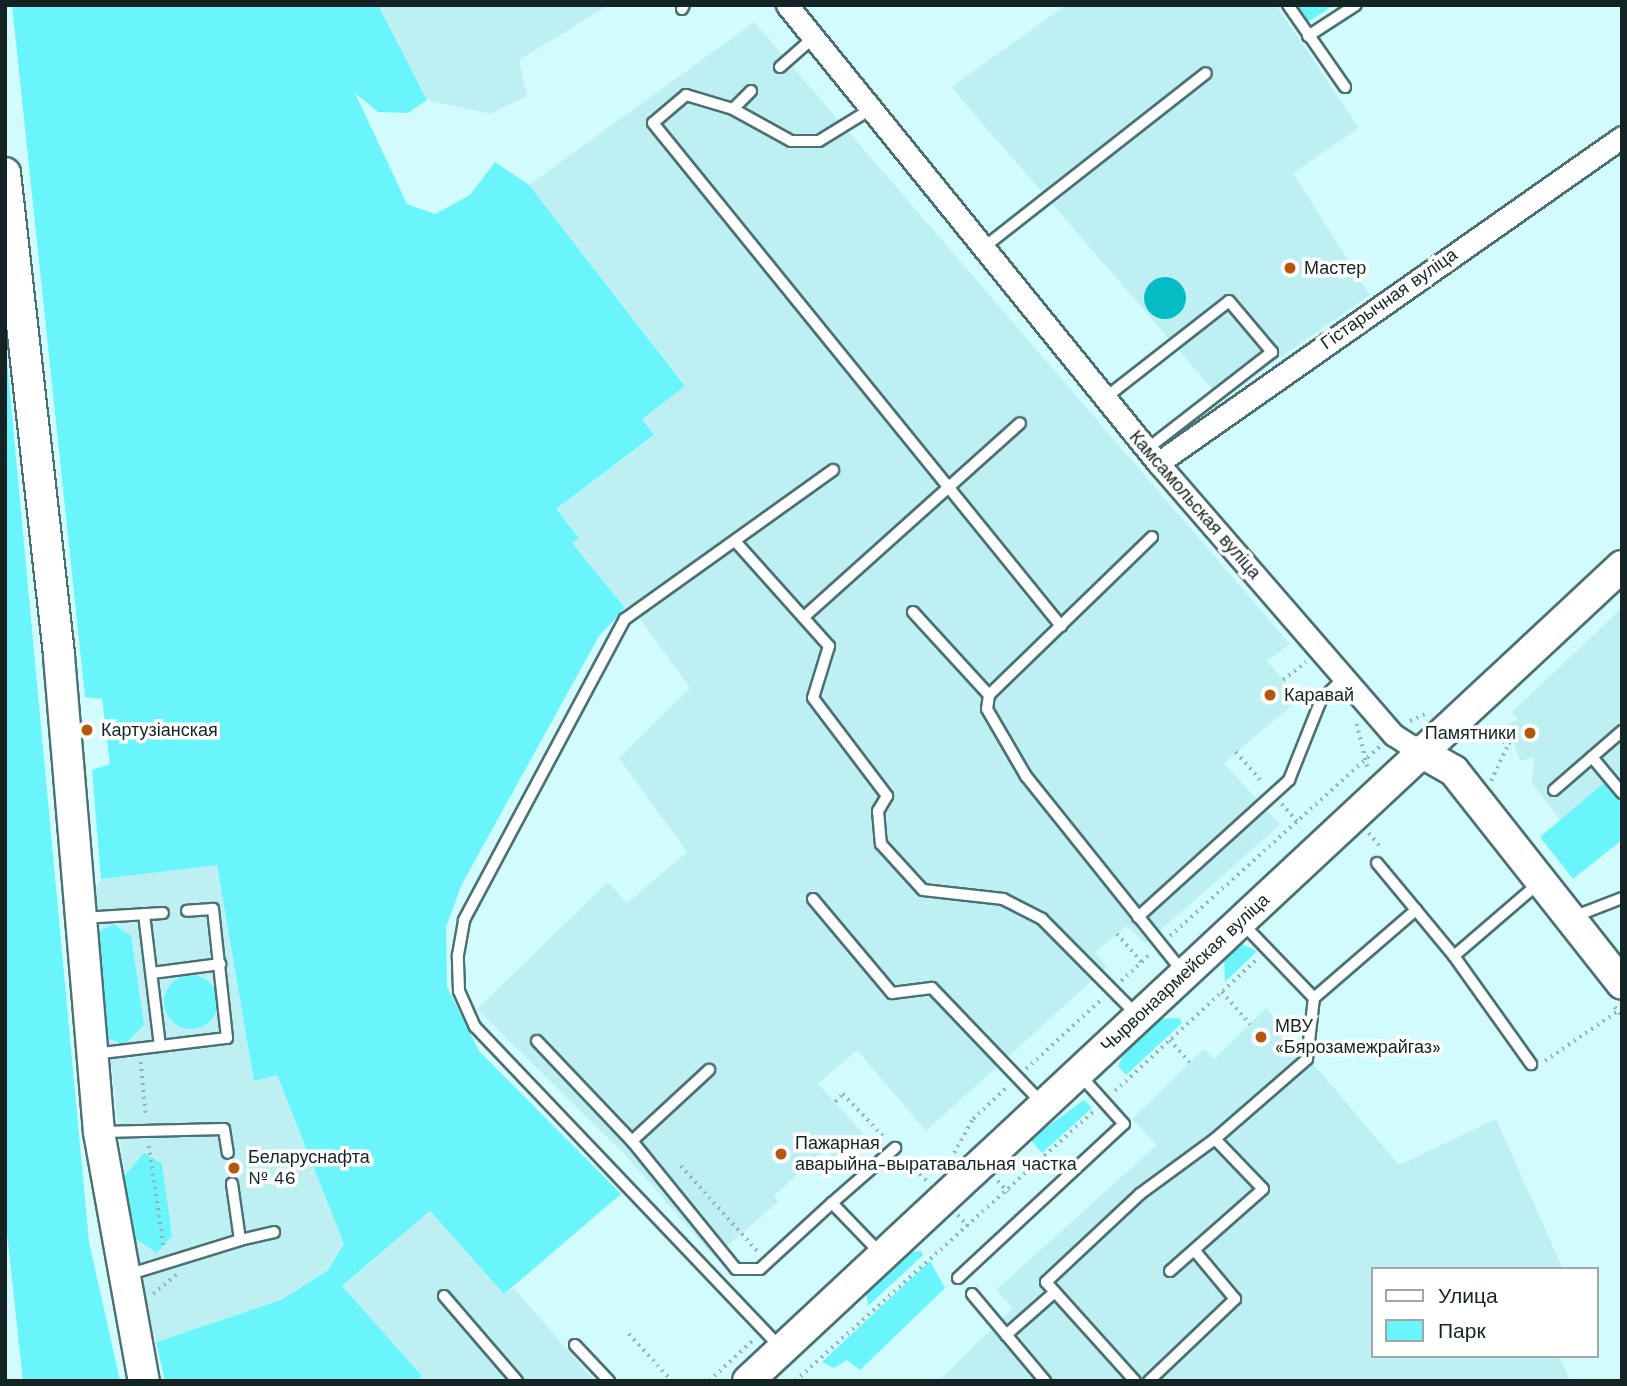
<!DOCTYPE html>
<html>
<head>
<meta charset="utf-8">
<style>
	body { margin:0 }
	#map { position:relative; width:1627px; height:1386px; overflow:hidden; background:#d2fbfd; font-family:"Work Sans",sans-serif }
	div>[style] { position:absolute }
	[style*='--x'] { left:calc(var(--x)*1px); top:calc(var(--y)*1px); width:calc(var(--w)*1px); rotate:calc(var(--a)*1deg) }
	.built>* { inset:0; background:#bef0f3 }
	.green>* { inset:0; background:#6af5fc }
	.round { border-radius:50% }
	.water>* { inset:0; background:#06bcc4 }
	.path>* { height:3.5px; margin-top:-1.75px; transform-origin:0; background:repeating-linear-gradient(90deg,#92b3b4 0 2px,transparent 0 7px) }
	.roads { filter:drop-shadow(2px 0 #4d7173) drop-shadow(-2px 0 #4d7173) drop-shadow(0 2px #4d7173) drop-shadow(0 -2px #4d7173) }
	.lane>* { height:10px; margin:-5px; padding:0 5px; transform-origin:5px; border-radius:5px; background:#fff }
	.street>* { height:21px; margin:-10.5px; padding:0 10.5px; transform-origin:10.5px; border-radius:10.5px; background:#fff }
	.secondary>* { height:30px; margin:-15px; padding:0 15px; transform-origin:15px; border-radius:15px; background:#fff }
	.dots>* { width:19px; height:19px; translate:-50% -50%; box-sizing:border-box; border:4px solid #fff; border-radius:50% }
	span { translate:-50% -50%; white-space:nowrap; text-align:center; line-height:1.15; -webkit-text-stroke:7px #fff; paint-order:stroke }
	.poi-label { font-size:18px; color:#142424 }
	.left { translate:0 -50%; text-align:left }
	.right { translate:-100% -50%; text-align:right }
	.street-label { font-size:18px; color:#142424 }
	.frame { position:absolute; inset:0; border:7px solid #142424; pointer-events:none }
	.legend { position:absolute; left:1371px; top:1267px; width:228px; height:91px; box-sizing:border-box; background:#fff; border:2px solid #a1a7a7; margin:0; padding:9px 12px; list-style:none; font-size:21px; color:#142424 }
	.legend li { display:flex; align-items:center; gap:14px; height:35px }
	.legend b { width:35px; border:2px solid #a1a7a7 }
</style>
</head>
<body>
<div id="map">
	<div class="built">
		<i style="clip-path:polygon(378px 5px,609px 5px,519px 60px,527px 96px,490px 114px,427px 100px)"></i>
		<i style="clip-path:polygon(1066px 5px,1276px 5px,1359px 128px,1293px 173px,1370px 295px,1221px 399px,951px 87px)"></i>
		<i style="clip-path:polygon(754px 22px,1290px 644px,1267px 661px,1299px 699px,1224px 763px,1280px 825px,1145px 944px,1127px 926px,1095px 952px,1107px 967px,926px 1131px,857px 1050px,818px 1084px,863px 1133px,834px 1158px,825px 1149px,774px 1196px,778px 1202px,714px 1257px,629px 1159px,477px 1009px,608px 882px,627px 903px,687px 852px,619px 758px,690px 688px,630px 605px,625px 608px,572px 543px,579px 537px,556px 509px,654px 436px,641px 419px,685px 385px,529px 185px)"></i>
		<i style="clip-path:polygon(1622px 608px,1622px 782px,1614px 774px,1561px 821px,1532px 783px,1534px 757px,1520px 761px,1507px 724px,1518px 720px,1512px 712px)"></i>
		<i style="clip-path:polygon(217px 864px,254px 1081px,277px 1075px,344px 1244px,327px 1271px,281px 1300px,156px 1342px,134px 1255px,91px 897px,101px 879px)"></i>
		<i style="clip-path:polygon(1266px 1008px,1399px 1165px,1496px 1119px,1563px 1269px,1373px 1269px,1373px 1356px,1559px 1356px,1570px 1381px,939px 1381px,1013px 1308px,996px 1290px,1157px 1145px,1132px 1119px,1204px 1049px,1214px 1059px)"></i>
		<i style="clip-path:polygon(430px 1211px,504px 1294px,514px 1288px,594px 1381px,416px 1381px,422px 1376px,342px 1287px)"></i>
	</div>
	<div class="green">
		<i style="clip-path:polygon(12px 5px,378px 5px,427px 100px,408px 113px,378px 112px,355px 93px,407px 204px,435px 214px,470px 195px,495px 162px,529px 185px,685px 386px,642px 419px,654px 435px,556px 509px,579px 538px,572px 543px,625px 608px,599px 636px,462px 884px,446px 927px,447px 987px,479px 1051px,621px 1194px,504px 1294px,430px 1211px,342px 1286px,422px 1376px,416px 1381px,165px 1381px,156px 1342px,281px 1300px,327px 1271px,344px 1244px,277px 1075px,254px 1081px,217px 865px,101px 879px,92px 770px,110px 764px,102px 699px,85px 697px)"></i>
		<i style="clip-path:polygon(1293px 5px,1334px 5px,1305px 24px)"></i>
		<i style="clip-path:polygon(5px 340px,89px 1242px,120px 1381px,23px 1381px,5px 1215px)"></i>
		<i style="clip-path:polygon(1605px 782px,1622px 804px,1622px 840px,1573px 879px,1540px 837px)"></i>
		<i style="clip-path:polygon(114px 924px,131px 936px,144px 1025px,124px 1045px,103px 1036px,91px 935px)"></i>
		<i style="clip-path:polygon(1239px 943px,1257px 951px,1225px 982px,1224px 956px)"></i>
		<i class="round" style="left:164px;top:975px;width:54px;height:54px"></i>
		<i style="clip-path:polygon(1179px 1018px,1182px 1023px,1126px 1075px,1118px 1066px,1130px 1041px,1157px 1019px)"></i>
		<i style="clip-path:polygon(1084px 1100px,1092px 1108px,1042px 1153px,1030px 1139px)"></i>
		<i style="clip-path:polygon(144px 1153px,162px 1164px,172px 1236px,157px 1253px,127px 1233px,121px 1180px)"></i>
		<i style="clip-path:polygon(921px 1251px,923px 1255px,868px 1306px,866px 1288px,904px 1253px)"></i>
		<i style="clip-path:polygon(930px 1261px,945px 1288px,860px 1370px,847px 1360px,834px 1368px,822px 1362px)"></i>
	</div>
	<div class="water">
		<i class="round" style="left:1144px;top:277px;width:42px;height:42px"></i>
	</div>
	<div class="path">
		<i style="--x:1283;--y:680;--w:29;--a:-38"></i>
		<i style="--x:1410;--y:721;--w:17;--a:-25"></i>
		<i style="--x:1357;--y:724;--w:46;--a:76.3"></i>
		<i style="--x:1475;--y:737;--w:38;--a:9"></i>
		<i style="--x:1236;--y:752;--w:41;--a:48.9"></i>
		<i style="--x:1491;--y:781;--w:40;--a:-65"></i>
		<i style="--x:1282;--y:804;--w:23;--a:49"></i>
		<i style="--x:1369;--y:833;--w:21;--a:51"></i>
		<i style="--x:1117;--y:934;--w:37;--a:49"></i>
		<i style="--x:1170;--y:936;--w:283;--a:-42.1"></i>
		<i style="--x:1121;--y:981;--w:41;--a:-43"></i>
		<i style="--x:1222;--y:992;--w:43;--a:48.8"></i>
		<i style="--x:1615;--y:1007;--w:11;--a:52"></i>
		<i style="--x:1170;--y:1040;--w:30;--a:49"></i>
		<i style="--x:1545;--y:1061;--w:88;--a:-34.4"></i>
		<i style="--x:141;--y:1062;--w:55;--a:84.8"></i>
		<i style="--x:1026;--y:1069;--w:105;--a:-42.7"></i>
		<i style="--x:1115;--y:1091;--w:195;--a:-42.9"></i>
		<i style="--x:835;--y:1102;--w:11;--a:-45"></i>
		<i style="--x:843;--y:1094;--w:61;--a:46.3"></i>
		<i style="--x:149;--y:1146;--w:103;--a:81.6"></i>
		<i style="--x:954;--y:1153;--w:39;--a:-61"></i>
		<i style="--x:973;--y:1119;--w:48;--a:-43.3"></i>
		<i style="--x:1026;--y:1158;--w:13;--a:39"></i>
		<i style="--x:905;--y:1159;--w:31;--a:45"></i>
		<i style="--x:681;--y:1166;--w:117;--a:48.1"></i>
		<i style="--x:998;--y:1181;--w:15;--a:48"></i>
		<i style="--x:958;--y:1215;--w:15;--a:48"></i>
		<i style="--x:153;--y:1294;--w:33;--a:-40"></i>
		<i style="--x:629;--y:1334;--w:64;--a:47.5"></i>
		<i style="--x:709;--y:1381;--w:62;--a:-43"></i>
		<i style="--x:795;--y:1381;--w:403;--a:-42.1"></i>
	</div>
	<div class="roads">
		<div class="lane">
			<i style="--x:1288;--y:5;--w:100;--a:55.2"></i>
			<i style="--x:682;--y:9;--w:4;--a:-63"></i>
			<i style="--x:1308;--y:36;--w:57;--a:-32.9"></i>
			<i style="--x:780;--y:67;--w:44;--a:-41.3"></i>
			<i style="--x:751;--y:91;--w:25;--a:135"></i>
			<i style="--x:733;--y:109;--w:49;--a:-163.4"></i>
			<i style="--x:686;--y:95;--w:43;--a:139.7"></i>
			<i style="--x:653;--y:123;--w:648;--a:50.95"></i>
			<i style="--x:733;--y:109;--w:66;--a:28.9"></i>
			<i style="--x:791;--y:141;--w:28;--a:0"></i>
			<i style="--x:819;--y:141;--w:61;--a:-31.6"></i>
			<i style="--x:983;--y:248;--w:283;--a:-38.1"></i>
			<i style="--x:1105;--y:398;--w:157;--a:-38"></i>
			<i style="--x:1229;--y:301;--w:67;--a:49.9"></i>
			<i style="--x:1272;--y:352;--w:158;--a:142.2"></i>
			<i style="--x:1152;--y:537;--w:227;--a:135.9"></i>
			<i style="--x:989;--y:695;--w:14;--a:98"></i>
			<i style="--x:987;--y:709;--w:78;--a:59.8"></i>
			<i style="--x:1026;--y:776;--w:251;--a:51.3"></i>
			<i style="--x:735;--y:541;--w:141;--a:48.2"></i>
			<i style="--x:829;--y:646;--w:54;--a:107.1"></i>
			<i style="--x:813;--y:698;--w:123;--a:52.9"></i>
			<i style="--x:887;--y:796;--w:17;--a:121"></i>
			<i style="--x:878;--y:811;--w:33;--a:85"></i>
			<i style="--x:881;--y:844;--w:62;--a:47.6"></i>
			<i style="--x:923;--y:890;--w:81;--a:6.4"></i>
			<i style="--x:1003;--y:899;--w:44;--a:27.1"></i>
			<i style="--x:1042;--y:919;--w:135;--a:45.3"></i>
			<i style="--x:913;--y:612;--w:113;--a:47.5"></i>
			<i style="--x:804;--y:617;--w:290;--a:-41.9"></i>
			<i style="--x:1592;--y:757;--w:47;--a:50.2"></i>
			<i style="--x:1554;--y:790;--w:90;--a:-40.9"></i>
			<i style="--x:1377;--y:863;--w:61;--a:50.3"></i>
			<i style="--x:813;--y:899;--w:123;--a:50"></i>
			<i style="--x:892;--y:993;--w:40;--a:-7.1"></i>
			<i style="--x:932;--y:988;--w:161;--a:46.3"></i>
			<i style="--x:144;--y:914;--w:133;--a:83.1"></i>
			<i style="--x:1138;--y:917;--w:204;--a:-42.2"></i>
			<i style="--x:1289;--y:780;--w:86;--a:-68.2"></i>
			<i style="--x:1321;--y:700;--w:32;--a:-44"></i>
			<i style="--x:1573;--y:917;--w:53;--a:-21.2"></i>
			<i style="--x:82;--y:918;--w:81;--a:-3.5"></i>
			<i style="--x:1242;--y:923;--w:104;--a:46.2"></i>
			<i style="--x:1314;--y:998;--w:135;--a:-40.8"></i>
			<i style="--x:1416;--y:910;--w:60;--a:50.4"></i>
			<i style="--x:1454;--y:956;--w:112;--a:-40.7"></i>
			<i style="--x:1454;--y:956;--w:133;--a:54.5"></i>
			<i style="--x:152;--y:973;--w:69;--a:-7.5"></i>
			<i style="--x:537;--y:1041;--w:138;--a:46.5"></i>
			<i style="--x:632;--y:1141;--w:165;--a:50.9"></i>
			<i style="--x:736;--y:1269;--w:24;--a:0"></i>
			<i style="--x:760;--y:1269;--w:98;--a:-42.5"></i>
			<i style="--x:832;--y:1203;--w:72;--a:46.1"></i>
			<i style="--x:94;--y:1054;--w:134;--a:-6.9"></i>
			<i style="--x:227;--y:1038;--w:130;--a:-96.2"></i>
			<i style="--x:213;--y:909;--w:26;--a:176"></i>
			<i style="--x:102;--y:1132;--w:122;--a:-1.4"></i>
			<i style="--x:224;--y:1129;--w:24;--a:81"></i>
			<i style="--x:1215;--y:1139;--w:122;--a:-41"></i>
			<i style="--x:1307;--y:1059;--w:61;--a:-83.5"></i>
			<i style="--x:632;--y:1141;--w:105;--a:-42.7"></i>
			<i style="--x:832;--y:1203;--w:84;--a:-41.1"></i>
			<i style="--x:240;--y:1240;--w:35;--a:-13"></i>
			<i style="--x:127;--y:1275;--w:118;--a:-17.2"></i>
			<i style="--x:240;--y:1240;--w:57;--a:-98.1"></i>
			<i style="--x:958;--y:1278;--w:226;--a:-42.9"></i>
			<i style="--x:1124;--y:1124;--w:67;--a:-132"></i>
			<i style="--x:972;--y:1294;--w:114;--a:50"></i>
			<i style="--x:444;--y:1296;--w:112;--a:49.3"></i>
			<i style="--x:1006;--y:1335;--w:65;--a:-41.3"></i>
			<i style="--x:575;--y:1345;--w:50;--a:46.6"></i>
			<i style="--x:780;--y:1347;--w:442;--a:-133.6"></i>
			<i style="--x:475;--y:1027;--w:39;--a:-114"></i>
			<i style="--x:459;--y:991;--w:36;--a:-92"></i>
			<i style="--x:458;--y:955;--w:36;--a:-80"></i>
			<i style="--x:464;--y:920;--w:341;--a:-61.9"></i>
			<i style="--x:625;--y:619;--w:256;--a:-35.6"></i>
			<i style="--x:1135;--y:1381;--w:133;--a:-132"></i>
			<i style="--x:1046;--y:1282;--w:129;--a:-43.1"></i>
			<i style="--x:1140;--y:1194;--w:93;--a:-36.3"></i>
			<i style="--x:1215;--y:1139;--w:69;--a:46.2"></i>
			<i style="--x:1263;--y:1189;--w:124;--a:138.6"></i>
			<i style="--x:1149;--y:1381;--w:119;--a:-43.6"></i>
			<i style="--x:1235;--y:1299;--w:62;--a:-129.8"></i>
		</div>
		<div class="street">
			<i style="--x:787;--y:5;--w:589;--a:50.99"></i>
			<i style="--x:1158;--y:463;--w:360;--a:49.1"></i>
			<i style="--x:1394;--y:735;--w:30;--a:33"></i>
			<i style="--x:1158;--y:463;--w:567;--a:-35.09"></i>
		</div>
		<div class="secondary">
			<i style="--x:5;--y:173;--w:486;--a:83.6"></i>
			<i style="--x:59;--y:656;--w:478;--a:85.2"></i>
			<i style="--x:99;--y:1132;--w:253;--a:79.8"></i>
			<i style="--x:1419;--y:751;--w:40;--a:29.7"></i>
			<i style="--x:1454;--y:771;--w:271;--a:51.7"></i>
			<i style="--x:748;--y:1381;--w:1195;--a:-43"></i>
		</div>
	</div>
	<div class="dots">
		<i style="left:1290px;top:268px;background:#b6570d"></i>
		<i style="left:1270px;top:695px;background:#b6570d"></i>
		<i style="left:87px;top:730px;background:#b6570d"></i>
		<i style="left:1530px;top:733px;background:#b6570d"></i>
		<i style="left:1261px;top:1037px;background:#b6570d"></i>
		<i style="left:781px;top:1154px;background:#b6570d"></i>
		<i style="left:234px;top:1168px;background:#b6570d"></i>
	</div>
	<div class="poi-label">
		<span class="left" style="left:1304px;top:268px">Мастер</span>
		<span class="left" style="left:1284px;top:695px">Каравай</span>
		<span class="left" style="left:101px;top:730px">Картузіанская</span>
		<span class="right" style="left:1516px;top:733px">Памятники</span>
		<span class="left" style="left:1275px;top:1037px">МВУ<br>«Бярозамежрайгаз»</span>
		<span class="left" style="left:795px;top:1154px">Пажарная<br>аварыйна-выратавальная частка</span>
		<span class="left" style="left:248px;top:1168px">Беларуснафта<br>№ 46</span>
	</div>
	<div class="street-label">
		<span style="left:1389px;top:299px;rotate:-35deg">Гістарычная вуліца</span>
		<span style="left:1195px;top:505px;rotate:49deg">Камсамольская вуліца</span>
		<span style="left:1185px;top:973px;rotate:-43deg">Чырвонаармейская вуліца</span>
	</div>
	<div class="frame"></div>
	<ul class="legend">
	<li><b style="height:9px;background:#fff"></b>Улица</li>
	<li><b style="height:19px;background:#6af5fc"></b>Парк</li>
	</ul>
</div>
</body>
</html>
